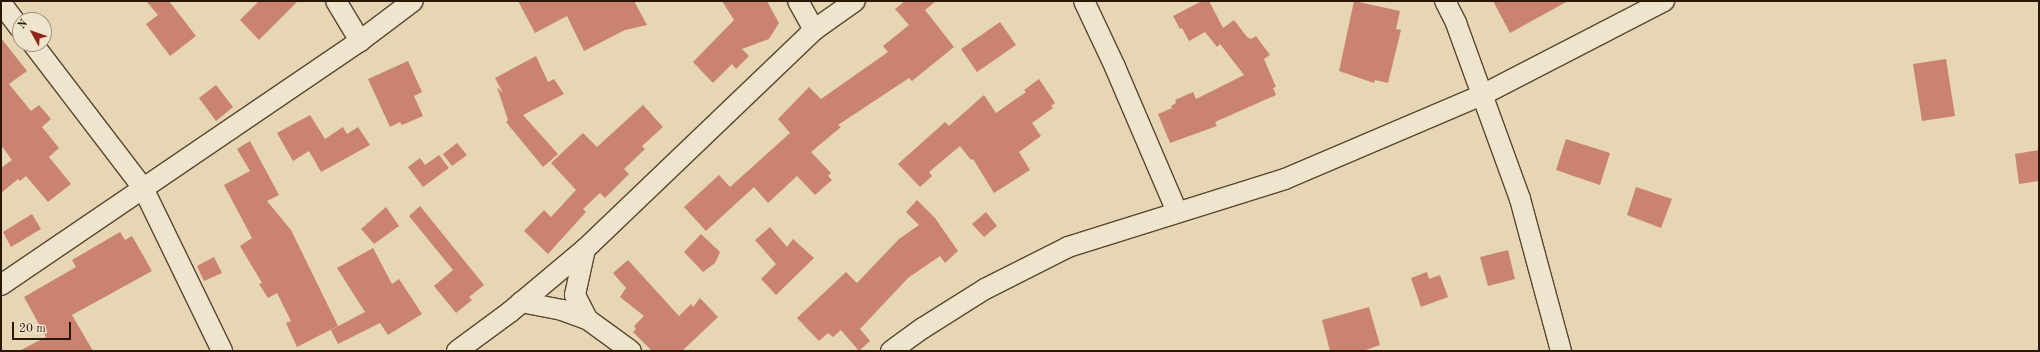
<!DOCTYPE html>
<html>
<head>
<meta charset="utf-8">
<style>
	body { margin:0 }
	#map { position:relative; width:2040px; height:352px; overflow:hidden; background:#e6d6b4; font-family:"Old Standard TT",serif }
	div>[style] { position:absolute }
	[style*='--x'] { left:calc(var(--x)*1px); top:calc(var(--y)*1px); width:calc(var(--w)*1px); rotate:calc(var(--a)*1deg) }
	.building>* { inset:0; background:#ca836f }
	.roads { filter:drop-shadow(1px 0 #59472e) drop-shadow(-1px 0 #59472e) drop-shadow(0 1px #59472e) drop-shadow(0 -1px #59472e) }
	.minor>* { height:20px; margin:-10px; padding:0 10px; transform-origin:10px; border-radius:10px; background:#efe4ce }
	span { translate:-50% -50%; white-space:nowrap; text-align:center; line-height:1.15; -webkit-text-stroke:3px #efe4ce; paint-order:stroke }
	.frame { position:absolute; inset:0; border:2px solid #2a1701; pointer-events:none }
	.north { position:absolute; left:12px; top:12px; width:40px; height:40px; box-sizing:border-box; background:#efe4ce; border:1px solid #a0927c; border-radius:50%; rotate:310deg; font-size:11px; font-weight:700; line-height:16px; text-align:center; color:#2a1701 }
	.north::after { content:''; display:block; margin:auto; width:14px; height:18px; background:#8f2418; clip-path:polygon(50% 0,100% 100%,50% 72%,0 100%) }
	.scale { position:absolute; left:12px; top:322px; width:59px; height:18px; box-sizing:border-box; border:2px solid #2a1701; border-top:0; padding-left:5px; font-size:12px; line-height:14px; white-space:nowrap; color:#2a1701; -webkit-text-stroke:3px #efe4ce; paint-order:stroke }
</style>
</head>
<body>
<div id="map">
	<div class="building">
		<i style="clip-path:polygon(146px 1px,169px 1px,196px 36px,170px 56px,146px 24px,158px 15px)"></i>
		<i style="clip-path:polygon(259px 1px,298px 1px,259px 40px,240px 20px)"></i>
		<i style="clip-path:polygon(518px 1px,634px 1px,647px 25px,625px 30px,584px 51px,567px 16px,535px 33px)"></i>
		<i style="clip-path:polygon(722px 1px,767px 1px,779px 23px,769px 39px,742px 49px,749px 56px,736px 69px,732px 64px,713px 83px,693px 62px,734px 20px)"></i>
		<i style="clip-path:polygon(905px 1px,936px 1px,925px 10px,954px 47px,912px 81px,909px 78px,838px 125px,841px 127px,811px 152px,831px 173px,828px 176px,832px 180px,815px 195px,797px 176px,768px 203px,754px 187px,706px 231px,684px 207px,719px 175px,730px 187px,790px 133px,778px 119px,809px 87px,821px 99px,888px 52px,883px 46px,909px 25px,895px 9px)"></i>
		<i style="clip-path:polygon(1202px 1px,1209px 1px,1223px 28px,1234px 20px,1247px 37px,1251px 39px,1256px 36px,1270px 55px,1264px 59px,1276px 87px,1273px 88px,1276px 95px,1215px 122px,1217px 126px,1170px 143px,1158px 114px,1172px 108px,1171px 106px,1176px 103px,1175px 100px,1193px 92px,1196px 99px,1244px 75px,1220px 44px,1217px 47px,1205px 32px,1189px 41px,1182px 28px,1180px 29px,1173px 16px)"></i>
		<i style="clip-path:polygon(1354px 1px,1400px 11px,1396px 29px,1401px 30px,1388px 83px,1375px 80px,1374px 83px,1339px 71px)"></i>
		<i style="clip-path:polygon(1493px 1px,1568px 1px,1510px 33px)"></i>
		<i style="clip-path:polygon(1000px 22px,1016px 45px,977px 72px,961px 49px)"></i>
		<i style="clip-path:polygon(1px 38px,27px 71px,9px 84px,31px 111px,39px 105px,51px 119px,42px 127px,59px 148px,49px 157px,71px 184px,48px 202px,26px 176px,20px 181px,18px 179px,1px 193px,1px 168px,12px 160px,1px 145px)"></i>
		<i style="clip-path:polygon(536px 56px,548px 82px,554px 79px,564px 94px,523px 115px,558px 154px,543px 167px,506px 122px,508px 120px,497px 87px,503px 93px,495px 78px)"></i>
		<i style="clip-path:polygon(1946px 59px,1955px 116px,1922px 121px,1913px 64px)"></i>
		<i style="clip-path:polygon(408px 61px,422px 92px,414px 96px,423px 116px,402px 125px,400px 122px,390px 127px,368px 79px)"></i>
		<i style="clip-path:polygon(1039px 79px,1055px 103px,1051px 106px,1053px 108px,1032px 123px,1041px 136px,1019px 152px,1030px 170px,994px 193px,973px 159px,971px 160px,960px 146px,929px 172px,932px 176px,920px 187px,898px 164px,945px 122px,949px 126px,984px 95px,996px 113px,1026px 92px,1024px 90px)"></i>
		<i style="clip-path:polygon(216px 85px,233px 107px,216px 121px,199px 98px)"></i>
		<i style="clip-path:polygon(643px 105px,663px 127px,642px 146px,645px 149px,624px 169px,629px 174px,605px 198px,600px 193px,583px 209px,586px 212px,548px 254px,524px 231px,544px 210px,551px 217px,576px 190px,551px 163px,583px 133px,597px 147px)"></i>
		<i style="clip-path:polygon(310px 115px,325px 139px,343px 127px,347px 134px,358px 127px,370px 145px,321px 172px,309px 151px,293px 161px,277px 133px)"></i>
		<i style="clip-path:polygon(1566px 139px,1610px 153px,1600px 185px,1556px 170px)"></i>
		<i style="clip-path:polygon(250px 141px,279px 195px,267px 201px,291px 230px,338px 326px,297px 347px,286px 323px,291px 321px,277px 293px,268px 298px,259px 284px,262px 283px,240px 246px,252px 238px,224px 185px,250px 171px,237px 149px)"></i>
		<i style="clip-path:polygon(457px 143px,467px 155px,452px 166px,443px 154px)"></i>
		<i style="clip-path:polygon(2039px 150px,2039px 181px,2019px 184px,2015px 154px)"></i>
		<i style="clip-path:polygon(439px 155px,449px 168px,423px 187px,408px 167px,420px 158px,425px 165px)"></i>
		<i style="clip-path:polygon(1636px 187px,1672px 199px,1661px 228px,1627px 215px)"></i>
		<i style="clip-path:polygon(917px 200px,935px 218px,958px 251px,945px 263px,940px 256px,908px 278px,860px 329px,870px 341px,859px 351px,841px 330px,833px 337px,828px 333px,819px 341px,797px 318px,846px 272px,857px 283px,899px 239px,919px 225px,906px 212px)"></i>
		<i style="clip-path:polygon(420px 206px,484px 285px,469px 297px,472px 300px,456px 313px,434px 286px,453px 270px,409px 216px)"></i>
		<i style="clip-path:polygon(386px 207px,399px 226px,374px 244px,361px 229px)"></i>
		<i style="clip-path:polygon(986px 212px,997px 226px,984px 237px,972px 224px)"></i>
		<i style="clip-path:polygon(32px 214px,41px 229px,11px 247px,3px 232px)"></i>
		<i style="clip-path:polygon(770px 227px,787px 247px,793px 239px,814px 258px,776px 295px,761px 279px,776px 264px,755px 240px)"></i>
		<i style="clip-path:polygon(120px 232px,125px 240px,132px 236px,152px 271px,72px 315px,93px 351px,19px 351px,46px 337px,24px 297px,76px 267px,72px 260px)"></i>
		<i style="clip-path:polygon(701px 234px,720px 252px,715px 263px,703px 272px,684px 252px)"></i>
		<i style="clip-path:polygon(373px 248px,392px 284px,399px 279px,422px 314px,388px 335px,380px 323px,338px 344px,331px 330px,365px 312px,337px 268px)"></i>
		<i style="clip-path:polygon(1508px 250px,1515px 279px,1488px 286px,1480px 257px)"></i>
		<i style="clip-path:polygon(214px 257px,222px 273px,204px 281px,197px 266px)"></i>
		<i style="clip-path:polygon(628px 260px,679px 316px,691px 304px,693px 307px,700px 298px,718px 317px,682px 351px,652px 351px,633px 332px,636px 329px,634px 326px,644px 316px,620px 297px,626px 288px,613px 273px)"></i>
		<i style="clip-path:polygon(1427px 272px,1429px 279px,1440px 275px,1448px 297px,1421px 307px,1411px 278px)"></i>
		<i style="clip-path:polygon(1369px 307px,1380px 345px,1363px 351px,1330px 351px,1322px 320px)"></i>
	</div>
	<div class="roads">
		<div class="minor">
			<i style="--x:336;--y:1;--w:47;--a:59"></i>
			<i style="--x:798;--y:1;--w:33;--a:61"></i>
			<i style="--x:1084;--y:1;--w:73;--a:64.8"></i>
			<i style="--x:1115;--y:67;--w:158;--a:66.8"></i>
			<i style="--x:1445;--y:1;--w:25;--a:63"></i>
			<i style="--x:1456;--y:23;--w:187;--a:70"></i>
			<i style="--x:1520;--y:199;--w:157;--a:74.9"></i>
			<i style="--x:1;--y:3;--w:31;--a:53"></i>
			<i style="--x:33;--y:44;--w:181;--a:52.6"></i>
			<i style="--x:143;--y:188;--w:181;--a:64.1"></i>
			<i style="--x:585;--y:249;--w:47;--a:102.3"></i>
			<i style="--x:575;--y:295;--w:27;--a:63"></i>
			<i style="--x:1;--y:285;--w:434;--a:-34.2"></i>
			<i style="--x:360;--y:41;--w:66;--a:-37"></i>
			<i style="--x:521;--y:302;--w:42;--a:11"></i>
			<i style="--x:562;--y:310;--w:27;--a:20"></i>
			<i style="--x:587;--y:319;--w:54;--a:36"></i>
			<i style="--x:457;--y:351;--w:66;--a:-36.3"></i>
			<i style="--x:510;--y:312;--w:98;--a:-40"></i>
			<i style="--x:585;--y:249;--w:317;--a:-43.7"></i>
			<i style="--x:814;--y:30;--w:50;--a:-35.3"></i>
			<i style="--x:891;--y:351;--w:39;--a:-36"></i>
			<i style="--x:923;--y:328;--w:73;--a:-32.2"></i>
			<i style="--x:985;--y:289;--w:93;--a:-26.8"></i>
			<i style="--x:1068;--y:247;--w:227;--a:-17.4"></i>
			<i style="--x:1285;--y:179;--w:214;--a:-23.1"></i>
			<i style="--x:1482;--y:95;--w:205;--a:-27.3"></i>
		</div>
	</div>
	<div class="frame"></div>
	<div class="north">N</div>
	<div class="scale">20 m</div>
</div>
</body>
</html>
